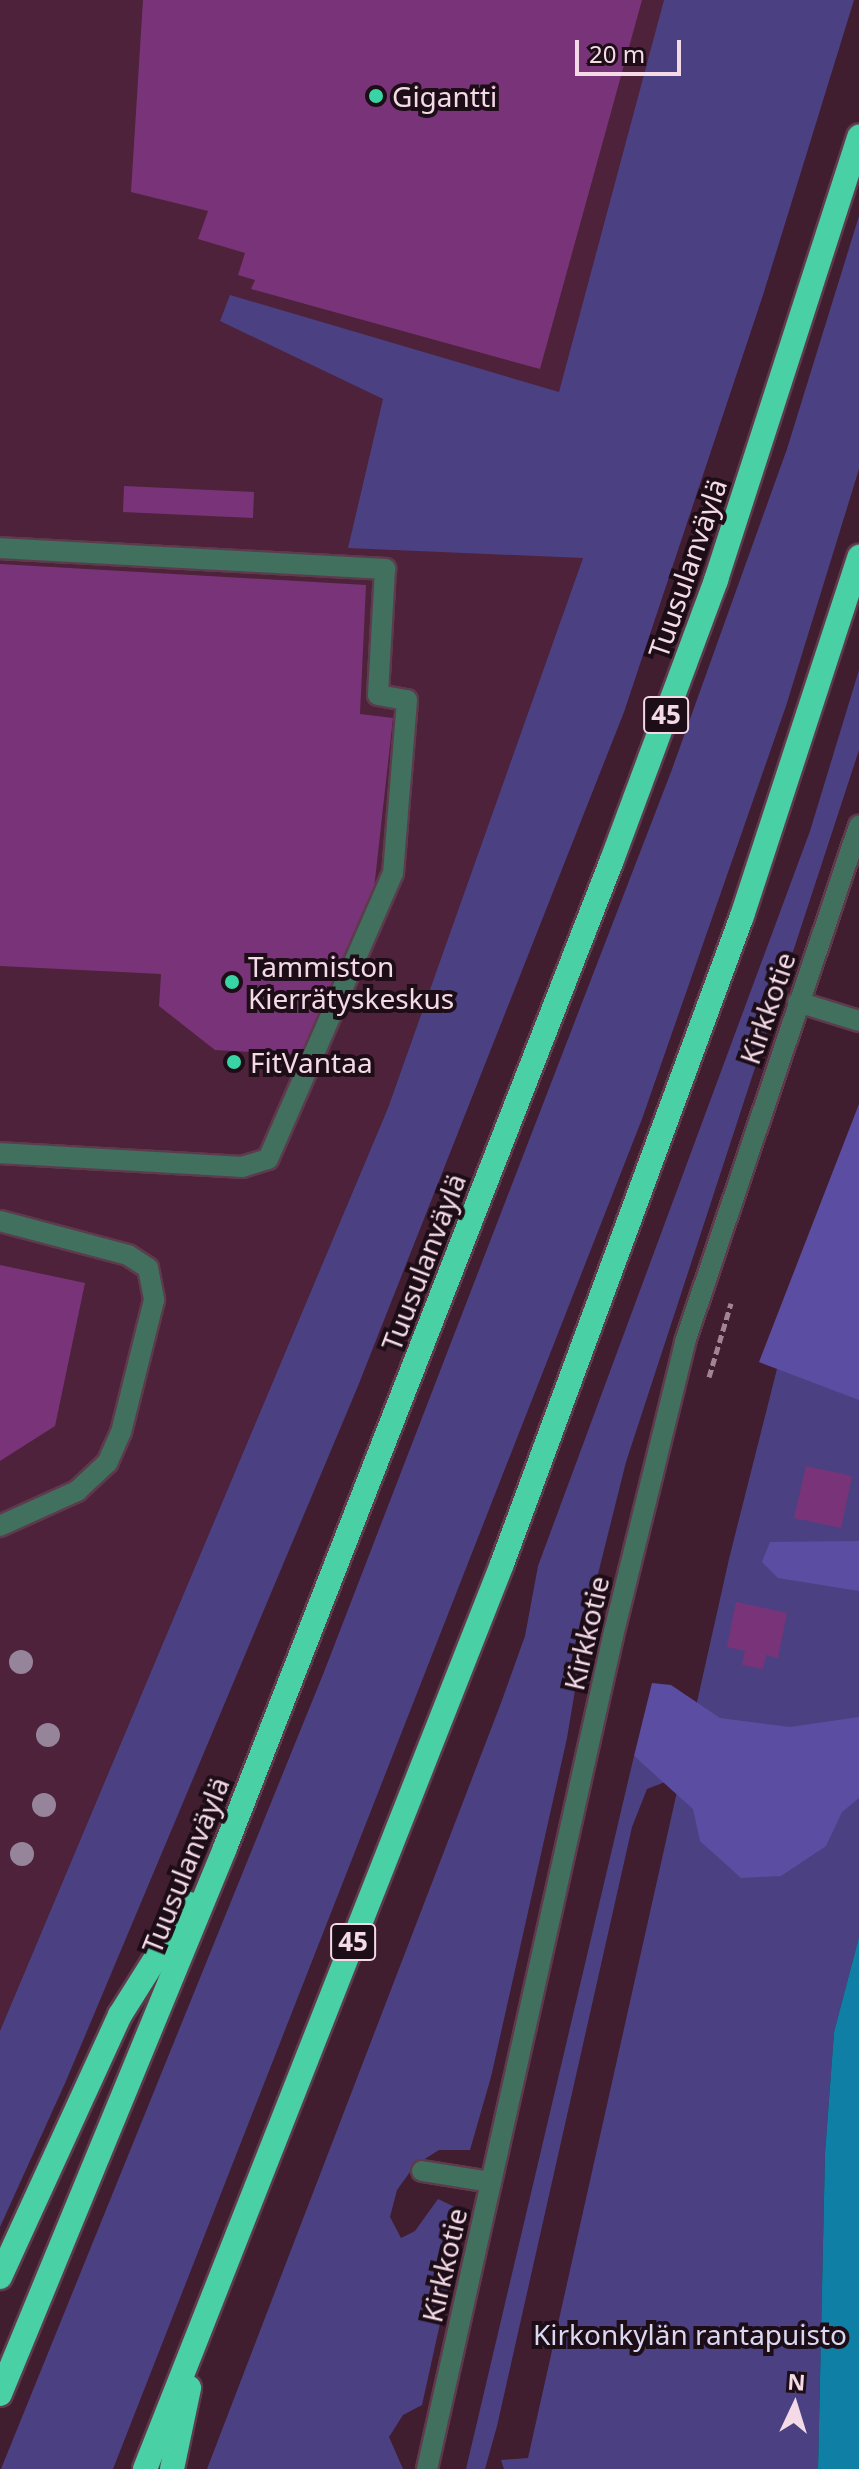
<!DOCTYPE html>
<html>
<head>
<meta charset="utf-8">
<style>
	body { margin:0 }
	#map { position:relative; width:859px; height:2469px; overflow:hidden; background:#411d30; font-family:"Noto Sans",sans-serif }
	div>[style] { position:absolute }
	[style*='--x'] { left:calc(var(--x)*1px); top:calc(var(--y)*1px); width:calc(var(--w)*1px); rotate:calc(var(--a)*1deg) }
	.built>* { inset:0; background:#4d223a }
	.green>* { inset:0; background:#4b4182 }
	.forest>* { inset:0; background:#5b4da2 }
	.water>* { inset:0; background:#0f7fa5 }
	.building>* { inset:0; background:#793479 }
	.path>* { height:5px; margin-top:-2.5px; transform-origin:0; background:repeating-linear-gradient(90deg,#a28493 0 8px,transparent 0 12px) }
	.roads { filter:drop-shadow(2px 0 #5d3b4d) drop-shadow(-2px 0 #5d3b4d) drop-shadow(0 2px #5d3b4d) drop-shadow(0 -2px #5d3b4d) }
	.minor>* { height:20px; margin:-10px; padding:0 10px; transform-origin:10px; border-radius:10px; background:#41705e }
	.highway>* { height:24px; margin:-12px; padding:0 12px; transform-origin:12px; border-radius:12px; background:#4ad0a5 }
	.trees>* { width:24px; height:24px; margin:-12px; border-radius:50%; background:#95849a }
	.dots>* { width:22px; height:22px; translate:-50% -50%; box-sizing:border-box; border:4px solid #1d0d16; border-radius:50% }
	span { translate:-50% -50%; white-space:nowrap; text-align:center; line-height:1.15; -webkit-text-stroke:8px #1d0d16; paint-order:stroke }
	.shield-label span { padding:2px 6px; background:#1d0d16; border:2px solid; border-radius:6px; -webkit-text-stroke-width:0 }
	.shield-label { font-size:26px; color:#f3dae6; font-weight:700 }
	.poi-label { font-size:28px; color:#f3dae6 }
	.left { translate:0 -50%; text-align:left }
	.street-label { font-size:28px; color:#f3dae6 }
	.park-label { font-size:28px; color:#d9d8f0 }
	.north { position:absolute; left:755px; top:2365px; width:80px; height:80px; -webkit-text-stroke:6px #1d0d16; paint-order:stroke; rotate:4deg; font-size:22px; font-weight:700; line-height:32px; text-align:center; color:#f3dae6 }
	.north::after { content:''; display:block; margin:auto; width:28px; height:36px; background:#f3dae6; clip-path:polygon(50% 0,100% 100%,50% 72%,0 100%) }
	.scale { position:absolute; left:575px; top:40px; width:106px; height:36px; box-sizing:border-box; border:4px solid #f3dae6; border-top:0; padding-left:10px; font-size:24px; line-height:28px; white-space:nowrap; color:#f3dae6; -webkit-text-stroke:6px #1d0d16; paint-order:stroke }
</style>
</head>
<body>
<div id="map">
	<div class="built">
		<i style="clip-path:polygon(0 0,747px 0,583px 558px,388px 1108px,0 2031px)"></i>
	</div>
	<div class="green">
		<i style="clip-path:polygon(664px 0,854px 0,763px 295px,624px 712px,358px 1386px,66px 2081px,0 2227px,0 2031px,388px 1108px,583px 558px,348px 548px,383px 399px,220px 321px,230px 295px,559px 392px)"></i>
		<i style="clip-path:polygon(859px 216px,859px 469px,786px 706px,642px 1119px,113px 2469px,1px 2469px,324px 1672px,671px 772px,787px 449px)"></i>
		<i style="clip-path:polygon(859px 670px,859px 750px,626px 1462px,587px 1618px,567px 1738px,491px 2077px,470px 2150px,439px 2150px,415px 2165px,397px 2190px,390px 2217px,401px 2238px,415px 2231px,438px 2199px,459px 2209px,462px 2224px,422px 2405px,403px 2415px,389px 2437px,403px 2469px,207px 2469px,501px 1703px,525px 1636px,538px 1566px,810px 831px)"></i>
		<i style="clip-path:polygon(859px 1111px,859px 1937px,834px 2032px,825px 2153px,818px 2469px,504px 2469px,501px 2460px,528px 2458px,729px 1559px,786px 1333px)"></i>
		<i style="clip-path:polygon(634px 1756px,665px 1782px,647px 1789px,632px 1827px,497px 2426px,485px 2469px,466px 2469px)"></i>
	</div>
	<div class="forest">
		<i style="clip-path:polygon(859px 1104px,859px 1400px,759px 1362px)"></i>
		<i style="clip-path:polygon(859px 1541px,859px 1591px,778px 1578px,762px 1562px,770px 1542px)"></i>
		<i style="clip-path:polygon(652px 1683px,671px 1685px,720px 1718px,790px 1727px,859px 1717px,859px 1798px,842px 1812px,826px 1846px,781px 1876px,741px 1878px,700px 1841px,693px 1809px,634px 1756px)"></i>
	</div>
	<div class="water">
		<i style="clip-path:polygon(859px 1937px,859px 2469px,818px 2469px,825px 2153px,834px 2032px)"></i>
	</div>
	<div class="building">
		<i style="clip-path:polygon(143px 0,642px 0,540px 369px,251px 289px,255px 280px,238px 275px,245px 253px,198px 239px,208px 211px,131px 192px)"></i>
		<i style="clip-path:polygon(124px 486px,254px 492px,253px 518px,123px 512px)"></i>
		<i style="clip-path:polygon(0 564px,366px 585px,360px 714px,393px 718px,373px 898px,303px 1055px,215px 1050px,159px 1006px,161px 974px,0 966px)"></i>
		<i style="clip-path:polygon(0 1265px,85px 1283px,55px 1426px,0 1461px)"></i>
		<i style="clip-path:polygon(806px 1466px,852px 1476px,841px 1528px,794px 1518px)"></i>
		<i style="clip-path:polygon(736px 1602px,787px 1613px,778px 1658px,766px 1655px,763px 1669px,742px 1665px,745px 1651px,727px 1647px)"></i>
	</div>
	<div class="path">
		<i style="--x:709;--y:1377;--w:77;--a:-73.4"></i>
	</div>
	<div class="roads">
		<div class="minor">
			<i style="--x:0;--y:548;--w:386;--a:3.1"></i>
			<i style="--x:385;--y:569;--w:126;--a:93.2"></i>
			<i style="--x:378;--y:695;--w:29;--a:10"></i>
			<i style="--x:407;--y:700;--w:174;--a:94.6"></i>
			<i style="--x:393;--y:873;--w:312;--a:113.6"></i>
			<i style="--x:268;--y:1159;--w:27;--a:163"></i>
			<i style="--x:242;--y:1167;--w:242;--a:-176.7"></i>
			<i style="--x:798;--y:1002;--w:64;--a:17.3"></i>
			<i style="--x:0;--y:1221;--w:132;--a:14.9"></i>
			<i style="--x:128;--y:1255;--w:24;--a:33"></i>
			<i style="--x:148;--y:1268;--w:33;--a:79"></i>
			<i style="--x:154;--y:1300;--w:136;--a:104"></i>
			<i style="--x:121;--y:1432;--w:34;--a:114"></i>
			<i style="--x:107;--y:1463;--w:41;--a:137"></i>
			<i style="--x:77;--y:1491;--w:85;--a:155.6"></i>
			<i style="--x:422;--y:2171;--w:70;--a:9.1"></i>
			<i style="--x:427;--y:2469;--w:854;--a:-77.41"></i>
			<i style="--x:613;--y:1636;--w:303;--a:-76.2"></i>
			<i style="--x:685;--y:1342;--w:545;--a:-71.37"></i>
		</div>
		<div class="highway">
			<i style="--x:0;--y:2277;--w:288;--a:-65.4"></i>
			<i style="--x:120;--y:2015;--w:131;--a:-57.8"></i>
			<i style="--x:0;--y:2394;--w:591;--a:-67.6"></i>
			<i style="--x:225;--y:1848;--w:1061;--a:-68.61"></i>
			<i style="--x:612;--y:860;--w:299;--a:-69.6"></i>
			<i style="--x:716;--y:580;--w:466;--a:-72.1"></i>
			<i style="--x:145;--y:2469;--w:973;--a:-68.47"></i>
			<i style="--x:502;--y:1564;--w:691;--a:-69.68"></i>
			<i style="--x:742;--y:916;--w:378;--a:-71.9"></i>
			<i style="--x:172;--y:2469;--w:83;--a:-78.1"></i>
		</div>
	</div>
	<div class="trees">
		<i style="left:21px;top:1662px"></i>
		<i style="left:48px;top:1735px"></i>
		<i style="left:44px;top:1805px"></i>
		<i style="left:22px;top:1854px"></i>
	</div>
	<div class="dots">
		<i style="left:376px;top:96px;background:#39d4a5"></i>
		<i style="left:232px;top:982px;background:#39d4a5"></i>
		<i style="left:234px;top:1062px;background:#39d4a5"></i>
	</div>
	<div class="shield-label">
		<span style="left:666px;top:715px">45</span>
		<span style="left:353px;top:1942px">45</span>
	</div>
	<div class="poi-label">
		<span class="left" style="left:392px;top:96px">Gigantti</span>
		<span class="left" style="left:248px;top:982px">Tammiston<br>Kierrätyskeskus</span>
		<span class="left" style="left:250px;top:1062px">FitVantaa</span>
	</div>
	<div class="street-label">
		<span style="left:687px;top:568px;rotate:-71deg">Tuusulanväylä</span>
		<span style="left:767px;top:1008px;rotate:-71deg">Kirkkotie</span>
		<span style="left:423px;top:1262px;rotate:-69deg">Tuusulanväylä</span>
		<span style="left:586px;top:1633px;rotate:-77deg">Kirkkotie</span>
		<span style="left:185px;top:1865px;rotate:-68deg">Tuusulanväylä</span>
		<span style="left:444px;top:2265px;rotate:-77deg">Kirkkotie</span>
	</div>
	<div class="park-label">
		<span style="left:690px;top:2334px">Kirkonkylän rantapuisto</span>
	</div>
	<div class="north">N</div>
	<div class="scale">20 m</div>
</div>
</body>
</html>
